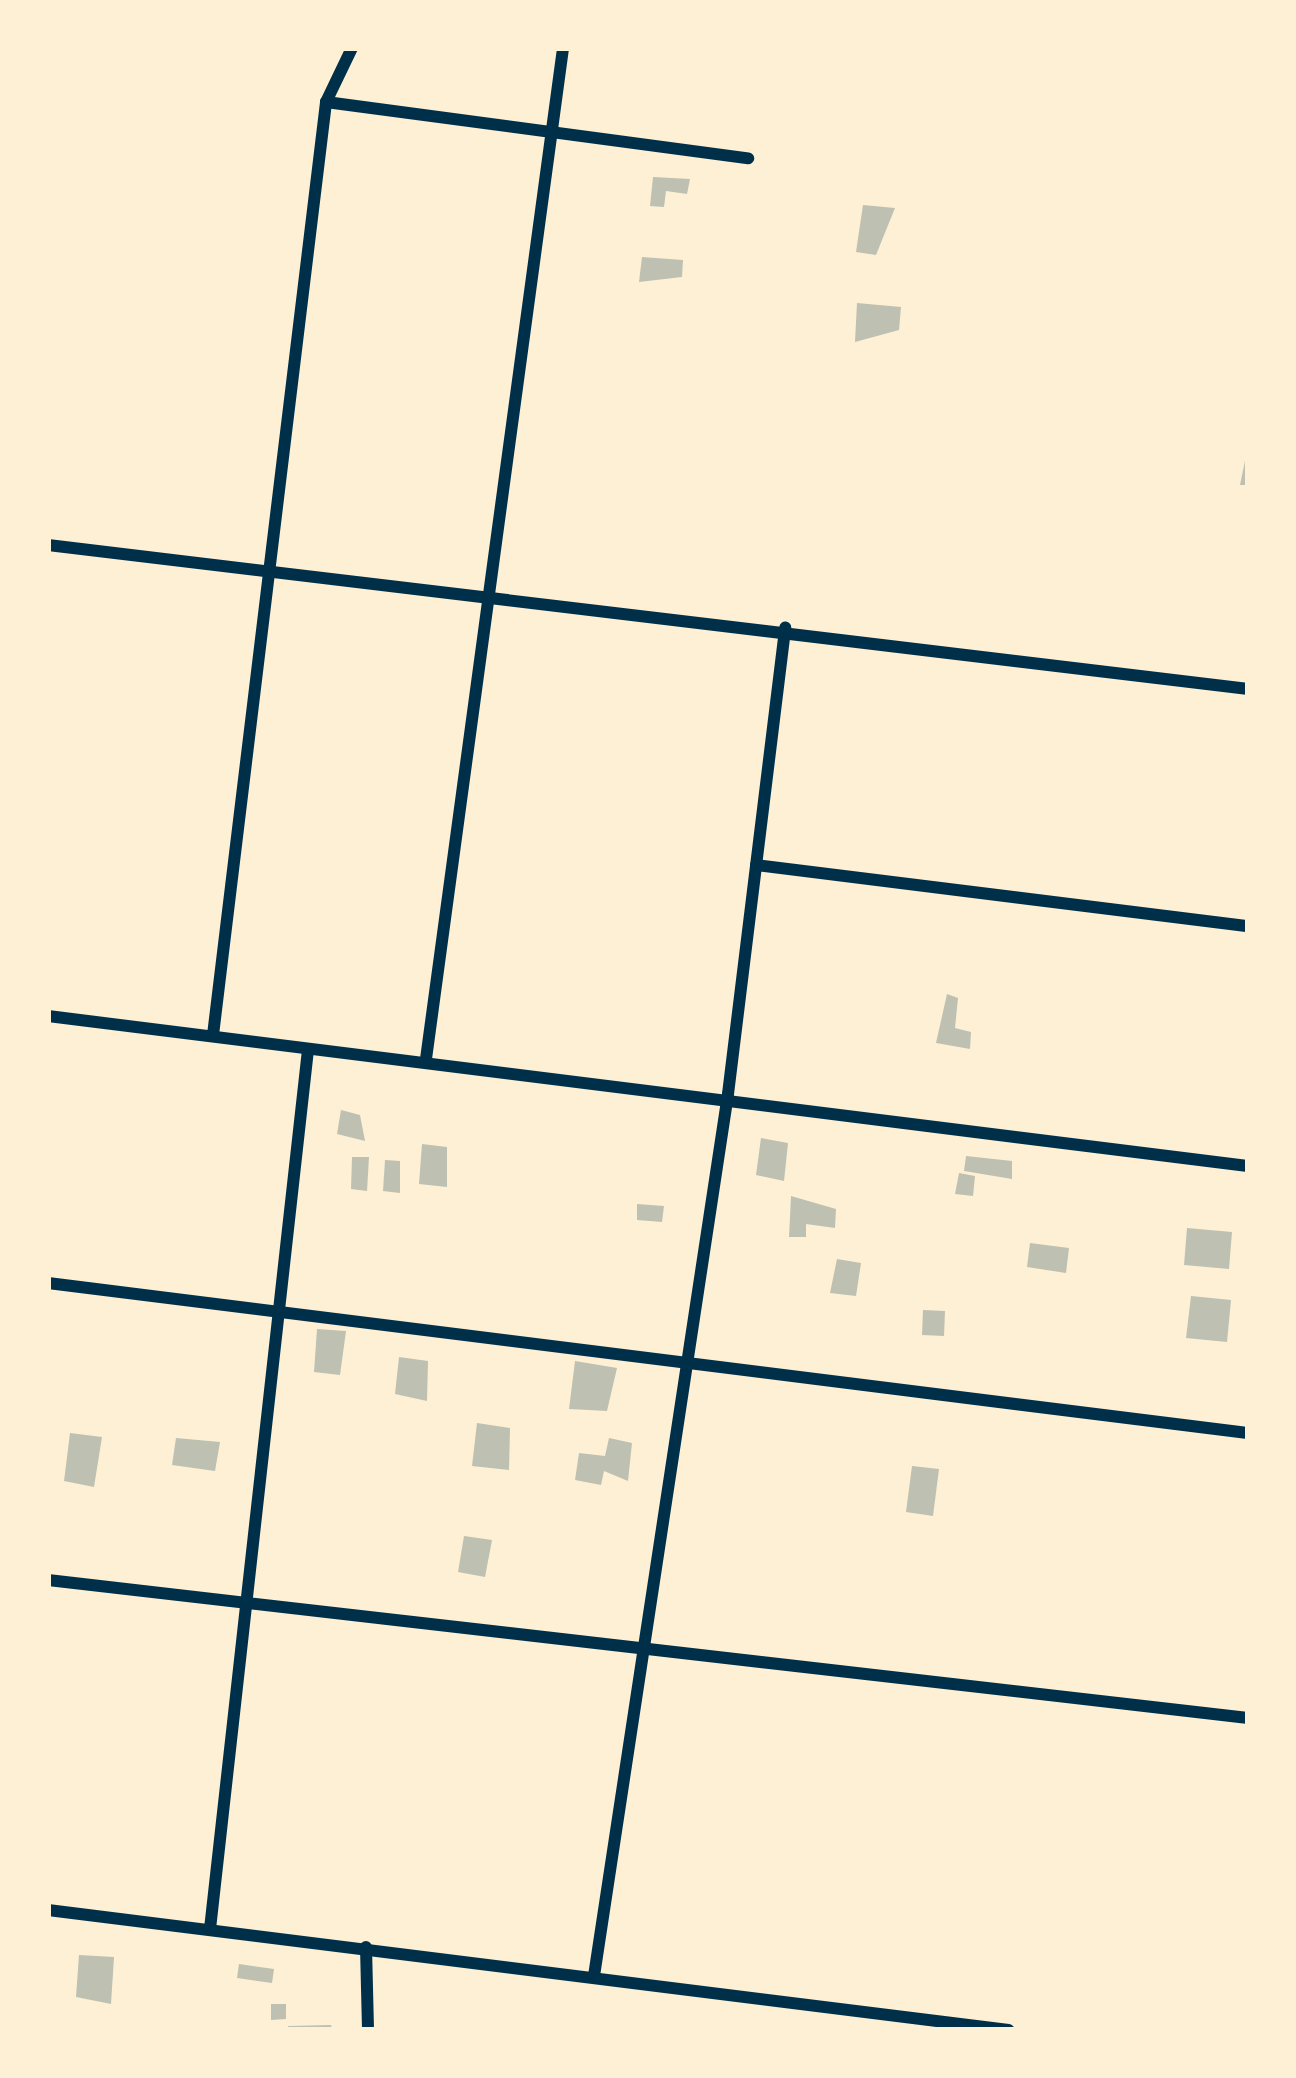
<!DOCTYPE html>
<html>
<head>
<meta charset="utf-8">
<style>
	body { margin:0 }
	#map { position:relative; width:1296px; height:2078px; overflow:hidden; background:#fdf0d5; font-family:Inter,sans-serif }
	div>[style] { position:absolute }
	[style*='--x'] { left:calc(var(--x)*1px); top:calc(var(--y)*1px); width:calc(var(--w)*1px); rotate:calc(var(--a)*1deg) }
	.building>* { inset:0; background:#bec0b2 }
	.minor>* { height:12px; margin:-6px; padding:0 6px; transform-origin:6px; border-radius:6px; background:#003049 }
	span { translate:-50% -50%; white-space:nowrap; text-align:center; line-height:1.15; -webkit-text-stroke:10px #fdf0d5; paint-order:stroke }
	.frame { position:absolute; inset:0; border:51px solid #fdf0d5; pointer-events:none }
</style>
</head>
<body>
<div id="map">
	<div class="building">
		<i style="clip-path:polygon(653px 177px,690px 179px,687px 194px,666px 191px,664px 207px,650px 206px)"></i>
		<i style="clip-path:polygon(863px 205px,895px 208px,876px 255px,856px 252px)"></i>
		<i style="clip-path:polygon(642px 257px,683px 260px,682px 277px,639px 282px)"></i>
		<i style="clip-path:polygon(857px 303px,901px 307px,899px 330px,855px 342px)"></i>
		<i style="clip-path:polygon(1246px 456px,1248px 456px,1248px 485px,1240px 485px)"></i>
		<i style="clip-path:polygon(947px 994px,958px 998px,955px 1028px,971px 1032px,970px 1049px,936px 1043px)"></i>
		<i style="clip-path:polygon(341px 1110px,360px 1115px,365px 1141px,337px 1134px)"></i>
		<i style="clip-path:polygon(761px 1138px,788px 1143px,784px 1181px,756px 1175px)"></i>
		<i style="clip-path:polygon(422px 1144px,447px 1147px,447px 1187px,419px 1184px)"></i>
		<i style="clip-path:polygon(966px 1156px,1012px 1161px,1012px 1179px,964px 1171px)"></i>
		<i style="clip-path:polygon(352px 1157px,369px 1157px,367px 1191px,351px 1189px)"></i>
		<i style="clip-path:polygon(385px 1160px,400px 1161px,400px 1193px,383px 1191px)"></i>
		<i style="clip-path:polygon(959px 1173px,975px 1176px,973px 1196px,955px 1194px)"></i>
		<i style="clip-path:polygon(791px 1196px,836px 1209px,835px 1228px,806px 1224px,806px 1237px,789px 1237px)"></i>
		<i style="clip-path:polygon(637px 1204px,664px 1206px,662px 1222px,637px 1220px)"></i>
		<i style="clip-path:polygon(1187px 1228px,1232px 1232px,1229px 1269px,1184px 1265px)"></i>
		<i style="clip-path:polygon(1030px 1243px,1069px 1248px,1066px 1273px,1027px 1267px)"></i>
		<i style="clip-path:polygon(837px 1259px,861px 1263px,856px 1296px,830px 1293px)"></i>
		<i style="clip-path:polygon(1191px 1296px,1231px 1300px,1227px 1342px,1186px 1338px)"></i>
		<i style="clip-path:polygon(923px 1310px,945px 1311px,944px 1336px,922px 1335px)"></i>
		<i style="clip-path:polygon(317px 1329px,346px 1331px,340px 1375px,314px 1372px)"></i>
		<i style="clip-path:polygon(399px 1357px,428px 1361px,427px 1401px,395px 1394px)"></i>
		<i style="clip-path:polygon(575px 1361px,617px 1368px,607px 1411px,569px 1409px)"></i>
		<i style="clip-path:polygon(477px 1423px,510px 1428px,509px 1470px,472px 1466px)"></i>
		<i style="clip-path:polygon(70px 1433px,102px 1437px,94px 1487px,64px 1481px)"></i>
		<i style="clip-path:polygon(176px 1438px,220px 1442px,215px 1471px,172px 1465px)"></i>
		<i style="clip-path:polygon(609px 1438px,632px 1443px,628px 1481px,604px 1471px,601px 1485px,575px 1480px,579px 1453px,605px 1456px)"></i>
		<i style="clip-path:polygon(912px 1466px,939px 1469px,933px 1516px,906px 1512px)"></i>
		<i style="clip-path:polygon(464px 1536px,492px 1540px,485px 1577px,458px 1572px)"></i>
		<i style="clip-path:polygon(79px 1955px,114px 1957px,111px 2004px,76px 1997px)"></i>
		<i style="clip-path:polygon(239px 1964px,274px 1969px,272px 1983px,237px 1978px)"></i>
		<i style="clip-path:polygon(271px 2004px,286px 2004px,286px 2019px,271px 2020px)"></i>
		<i style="clip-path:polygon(331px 2025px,332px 2030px,288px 2030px,288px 2026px)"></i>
	</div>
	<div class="minor">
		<i style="--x:326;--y:102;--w:426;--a:7.6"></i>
		<i style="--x:48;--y:545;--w:1209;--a:6.84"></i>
		<i style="--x:756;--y:865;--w:496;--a:7.1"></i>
		<i style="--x:48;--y:1016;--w:1209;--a:7.13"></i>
		<i style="--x:213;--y:1035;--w:940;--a:-83.09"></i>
		<i style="--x:326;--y:102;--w:60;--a:-64.3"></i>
		<i style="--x:426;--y:1059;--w:1020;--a:-82.28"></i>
		<i style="--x:48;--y:1283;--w:1209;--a:7.13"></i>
		<i style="--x:48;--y:1580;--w:1208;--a:6.56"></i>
		<i style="--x:48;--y:1910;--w:968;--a:7.12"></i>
		<i style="--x:210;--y:1929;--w:884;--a:-83.64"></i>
		<i style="--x:366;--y:1947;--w:83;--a:88.6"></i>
		<i style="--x:594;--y:1976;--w:892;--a:-81.36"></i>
		<i style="--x:728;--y:1094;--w:470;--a:-83"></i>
	</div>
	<div class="frame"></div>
</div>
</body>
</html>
